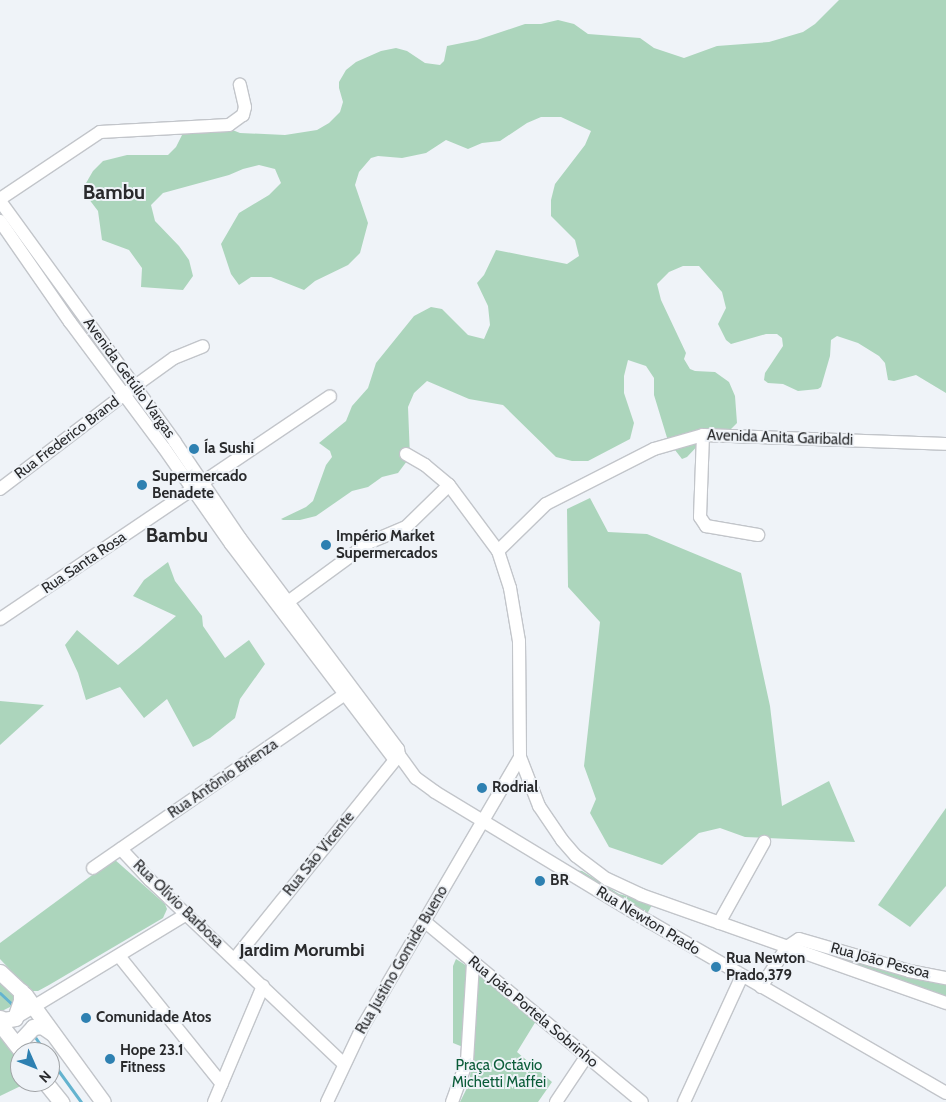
<!DOCTYPE html>
<html>
<head>
<meta charset="utf-8">
<style>
	body { margin:0 }
	#map { position:relative; width:946px; height:1102px; overflow:hidden; background:#eff3f8; font-family:Cabin,sans-serif }
	div>[style] { position:absolute }
	[style*='--x'] { left:calc(var(--x)*1px); top:calc(var(--y)*1px); width:calc(var(--w)*1px); rotate:calc(var(--a)*1deg) }
	.green>* { inset:0; background:#acd5bc }
	.stream>* { height:3px; margin:-1.5px; padding:0 1.5px; transform-origin:1.5px; border-radius:1.5px; background:#64b3cf }
	.roads { filter:drop-shadow(1px 0 #c2c5ca) drop-shadow(-1px 0 #c2c5ca) drop-shadow(0 1px #c2c5ca) drop-shadow(0 -1px #c2c5ca) }
	.minor>* { height:12px; margin:-6px; padding:0 6px; transform-origin:6px; border-radius:6px; background:#fff }
	.major>* { height:15px; margin:-7.5px; padding:0 7.5px; transform-origin:7.5px; border-radius:7.5px; background:#fff }
	.dots>* { width:14px; height:14px; translate:-50% -50%; box-sizing:border-box; border:2px solid #eff3f8; border-radius:50% }
	span { translate:-50% -50%; white-space:nowrap; text-align:center; line-height:1.15; -webkit-text-stroke:4px #eff3f8; paint-order:stroke }
	.street-label { font-size:15px; color:#292a2c }
	.poi-label { font-size:15px; color:#292a2c; font-weight:700 }
	.left { translate:0 -50%; text-align:left }
	.park-label { font-size:15px; color:#0b5c39 }
	.quarter-label { font-size:18px; color:#292a2c; font-weight:700 }
	.district-label { font-size:20px; color:#292a2c; font-weight:700 }
	.north { position:absolute; left:10px; top:1042px; width:50px; height:50px; box-sizing:border-box; background:#eff3f8; border:1px solid #a0a3a6; border-radius:50%; rotate:134deg; font-size:14px; font-weight:700; line-height:20px; text-align:center; color:#292a2c }
	.north::after { content:''; display:block; margin:auto; width:18px; height:22px; background:#2e80b1; clip-path:polygon(50% 0,100% 100%,50% 72%,0 100%) }
</style>
</head>
<body>
<div id="map">
	<div class="green">
		<i style="clip-path:polygon(839px 0,946px 0,946px 393px,916px 375px,894px 381px,888px 380px,885px 363px,879px 356px,858px 343px,837px 336px,831px 340px,830px 356px,821px 387px,818px 389px,798px 391px,783px 384px,768px 383px,764px 380px,765px 373px,783px 346px,782px 338px,777px 334px,766px 334px,731px 344px,726px 340px,718px 324px,726px 308px,722px 292px,699px 266px,683px 266px,669px 272px,657px 284px,661px 300px,686px 353px,684px 359px,690px 369px,695px 371px,715px 372px,729px 382px,735px 396px,737px 423px,731px 429px,704px 439px,687px 457px,682px 459px,668px 441px,654px 395px,654px 378px,646px 366px,628px 360px,624px 376px,624px 393px,634px 423px,630px 439px,588px 461px,572px 461px,556px 457px,503px 405px,469px 399px,427px 381px,414px 393px,408px 407px,410px 457px,398px 473px,382px 477px,368px 487px,352px 491px,316px 516px,300px 520px,283px 520px,281px 519px,306px 507px,313px 501px,326px 465px,332px 457px,330px 451px,319px 443px,346px 421px,352px 406px,368px 388px,376px 363px,414px 316px,431px 307px,442px 309px,468px 335px,484px 339px,490px 325px,488px 306px,477px 283px,484px 275px,496px 250px,567px 264px,579px 256px,575px 240px,551px 216px,551px 200px,555px 184px,585px 145px,591px 131px,561px 117px,541px 117px,527px 123px,500px 141px,482px 143px,468px 149px,446px 140px,426px 153px,402px 158px,378px 156px,371px 158px,359px 172px,355px 185px,368px 223px,360px 253px,348px 265px,315px 281px,304px 290px,271px 277px,251px 277px,239px 285px,231px 274px,221px 244px,239px 213px,269px 195px,281px 183px,275px 169px,259px 165px,243px 169px,229px 175px,163px 193px,151px 205px,155px 221px,179px 246px,189px 260px,193px 276px,183px 290px,141px 287px,142px 268px,129px 250px,102px 240px,98px 211px,82px 190px,93px 171px,103px 161px,127px 155px,168px 155px,176px 147px,183px 133px,225px 127px,240px 133px,285px 135px,317px 130px,329px 123px,340px 112px,343px 102px,339px 88px,339px 82px,346px 70px,356px 62px,381px 51px,396px 48px,407px 51px,425px 63px,440px 65px,444px 61px,447px 46px,477px 40px,525px 24px,541px 24px,558px 20px,574px 24px,588px 34px,640px 38px,654px 48px,684px 58px,717px 46px,769px 42px,803px 32px,815px 24px)"></i>
		<i style="clip-path:polygon(590px 498px,608px 532px,647px 534px,741px 573px,770px 706px,782px 806px,829px 781px,855px 842px,745px 837px,720px 828px,699px 833px,662px 865px,609px 847px,590px 813px,596px 799px,584px 766px,600px 622px,568px 587px,567px 509px)"></i>
		<i style="clip-path:polygon(168px 562px,175px 581px,202px 616px,203px 626px,225px 658px,249px 640px,265px 664px,240px 699px,235px 718px,210px 738px,193px 747px,167px 699px,144px 718px,120px 687px,86px 700px,78px 673px,65px 645px,77px 630px,118px 665px,139px 648px,176px 616px,133px 596px,144px 580px)"></i>
		<i style="clip-path:polygon(0 701px,44px 705px,0 745px)"></i>
		<i style="clip-path:polygon(946px 808px,946px 886px,910px 927px,878px 905px)"></i>
		<i style="clip-path:polygon(114px 859px,165px 904px,167px 909px,163px 918px,49px 985px,38px 991px,30px 991px,0 959px,0 943px)"></i>
		<i style="clip-path:polygon(573px 870px,582px 871px,619px 894px,653px 903px,647px 914px)"></i>
		<i style="clip-path:polygon(799px 946px,946px 982px,946px 997px)"></i>
		<i style="clip-path:polygon(456px 959px,470px 968px,463px 1047px,453px 1043px,453px 966px)"></i>
		<i style="clip-path:polygon(480px 973px,536px 1021px,517px 1052px,552px 1082px,538px 1102px,460px 1102px,468px 1086px,475px 1049px,475px 983px,476px 975px)"></i>
		<i style="clip-path:polygon(0 979px,14px 992px,15px 999px,10px 1007px,2px 1011px,0 1010px)"></i>
		<i style="clip-path:polygon(0 1035px,20px 1061px,20px 1082px,29px 1082px,0 1096px)"></i>
	</div>
	<div class="stream">
		<i style="--x:0;--y:993;--w:18;--a:43"></i>
		<i style="--x:33;--y:1034;--w:22;--a:56"></i>
		<i style="--x:50;--y:1059;--w:53;--a:54.2"></i>
	</div>
	<div class="roads">
		<div class="minor">
			<i style="--x:0;--y:199;--w:120;--a:-33.8"></i>
			<i style="--x:100;--y:132;--w:129;--a:-3.1"></i>
			<i style="--x:229;--y:125;--w:17;--a:-36"></i>
			<i style="--x:243;--y:115;--w:8;--a:-76"></i>
			<i style="--x:245;--y:107;--w:23;--a:-103"></i>
			<i style="--x:0;--y:201;--w:298;--a:54"></i>
			<i style="--x:175;--y:442;--w:116;--a:55.9"></i>
			<i style="--x:240;--y:538;--w:264;--a:53.2"></i>
			<i style="--x:398;--y:749;--w:6;--a:81"></i>
			<i style="--x:399;--y:755;--w:6;--a:129"></i>
			<i style="--x:395;--y:760;--w:255;--a:128.9"></i>
			<i style="--x:0;--y:221;--w:123;--a:55.3"></i>
			<i style="--x:70;--y:322;--w:157;--a:53.3"></i>
			<i style="--x:164;--y:448;--w:117;--a:55.1"></i>
			<i style="--x:231;--y:544;--w:271;--a:52.8"></i>
			<i style="--x:703;--y:435;--w:82;--a:92.1"></i>
			<i style="--x:700;--y:517;--w:11;--a:56"></i>
			<i style="--x:706;--y:526;--w:53;--a:9.8"></i>
			<i style="--x:406;--y:454;--w:22;--a:30"></i>
			<i style="--x:425;--y:465;--w:31;--a:40"></i>
			<i style="--x:449;--y:485;--w:82;--a:53.4"></i>
			<i style="--x:498;--y:551;--w:39;--a:72"></i>
			<i style="--x:510;--y:588;--w:54;--a:80.4"></i>
			<i style="--x:519;--y:641;--w:116;--a:89.5"></i>
			<i style="--x:520;--y:757;--w:53;--a:68.8"></i>
			<i style="--x:539;--y:806;--w:41;--a:55.9"></i>
			<i style="--x:562;--y:840;--w:21;--a:49"></i>
			<i style="--x:576;--y:856;--w:39;--a:37"></i>
			<i style="--x:607;--y:879;--w:38;--a:25"></i>
			<i style="--x:641;--y:895;--w:324;--a:19.5"></i>
			<i style="--x:0;--y:489;--w:170;--a:-37.3"></i>
			<i style="--x:135;--y:386;--w:48;--a:-35.7"></i>
			<i style="--x:174;--y:358;--w:31;--a:-22"></i>
			<i style="--x:498;--y:551;--w:67;--a:-44.4"></i>
			<i style="--x:546;--y:504;--w:121;--a:-27"></i>
			<i style="--x:654;--y:449;--w:51;--a:-15.9"></i>
			<i style="--x:703;--y:435;--w:243;--a:2.1"></i>
			<i style="--x:281;--y:607;--w:108;--a:-36.3"></i>
			<i style="--x:368;--y:543;--w:41;--a:-22.8"></i>
			<i style="--x:406;--y:527;--w:60;--a:-44.3"></i>
			<i style="--x:0;--y:619;--w:398;--a:-34"></i>
			<i style="--x:399;--y:755;--w:29;--a:54"></i>
			<i style="--x:416;--y:778;--w:24;--a:36"></i>
			<i style="--x:435;--y:792;--w:251;--a:31.2"></i>
			<i style="--x:650;--y:922;--w:342;--a:30"></i>
			<i style="--x:121;--y:849;--w:42;--a:46.9"></i>
			<i style="--x:150;--y:880;--w:267;--a:43.5"></i>
			<i style="--x:93;--y:868;--w:312;--a:-34.6"></i>
			<i style="--x:424;--y:921;--w:283;--a:39.7"></i>
			<i style="--x:719;--y:923;--w:93;--a:-60.9"></i>
			<i style="--x:119;--y:956;--w:164;--a:51.2"></i>
			<i style="--x:761;--y:987;--w:48;--a:-57"></i>
			<i style="--x:787;--y:947;--w:14;--a:-34"></i>
			<i style="--x:799;--y:939;--w:115;--a:16.2"></i>
			<i style="--x:909;--y:971;--w:38;--a:11"></i>
			<i style="--x:15;--y:1018;--w:201;--a:-31.2"></i>
			<i style="--x:214;--y:1102;--w:126;--a:-67.1"></i>
			<i style="--x:327;--y:1102;--w:84;--a:-64.7"></i>
			<i style="--x:363;--y:1026;--w:311;--a:-59.7"></i>
			<i style="--x:452;--y:1102;--w:44;--a:-69.9"></i>
			<i style="--x:467;--y:1061;--w:99;--a:-86.5"></i>
			<i style="--x:556;--y:1102;--w:54;--a:-56.3"></i>
			<i style="--x:684;--y:1102;--w:139;--a:-65.3"></i>
		</div>
		<div class="major">
			<i style="--x:0;--y:972;--w:34;--a:43"></i>
			<i style="--x:25;--y:995;--w:132;--a:53.9"></i>
			<i style="--x:0;--y:1018;--w:4;--a:27"></i>
			<i style="--x:4;--y:1020;--w:11;--a:-10"></i>
			<i style="--x:15;--y:1018;--w:18;--a:-71"></i>
			<i style="--x:21;--y:1001;--w:10;--a:-90"></i>
			<i style="--x:0;--y:1024;--w:36;--a:52"></i>
			<i style="--x:21;--y:1051;--w:12;--a:-85"></i>
			<i style="--x:22;--y:1039;--w:16;--a:-47"></i>
			<i style="--x:33;--y:1027;--w:9;--a:-6"></i>
			<i style="--x:42;--y:1026;--w:12;--a:35"></i>
			<i style="--x:45;--y:1082;--w:26;--a:51"></i>
		</div>
	</div>
	<div class="dots">
		<i style="left:194px;top:449px;background:#2e80b1"></i>
		<i style="left:142px;top:485px;background:#2e80b1"></i>
		<i style="left:326px;top:545px;background:#2e80b1"></i>
		<i style="left:482px;top:788px;background:#2e80b1"></i>
		<i style="left:540px;top:881px;background:#2e80b1"></i>
		<i style="left:716px;top:967px;background:#2e80b1"></i>
		<i style="left:86px;top:1018px;background:#2e80b1"></i>
		<i style="left:110px;top:1059px;background:#2e80b1"></i>
	</div>
	<div class="street-label">
		<span style="left:129px;top:378px;rotate:54deg">Avenida Getúlio Vargas</span>
		<span style="left:67px;top:438px;rotate:-37deg">Rua Frederico Brand</span>
		<span style="left:780px;top:438px;rotate:2deg">Avenida Anita Garibaldi</span>
		<span style="left:84px;top:563px;rotate:-34deg">Rua Santa Rosa</span>
		<span style="left:223px;top:779px;rotate:-34deg">Rua Antônio Brienza</span>
		<span style="left:319px;top:854px;rotate:-51deg">Rua São Vicente</span>
		<span style="left:178px;top:904px;rotate:44deg">Rua Olívio Barbosa</span>
		<span style="left:648px;top:921px;rotate:31deg">Rua Newton Prado</span>
		<span style="left:402px;top:960px;rotate:-60deg">Rua Justino Gomide Bueno</span>
		<span style="left:880px;top:961px;rotate:15deg">Rua João Pessoa</span>
		<span style="left:533px;top:1012px;rotate:40deg">Rua João Portela Sobrinho</span>
	</div>
	<div class="poi-label">
		<span class="left" style="left:204px;top:449px">Ía Sushi</span>
		<span class="left" style="left:152px;top:485px">Supermercado<br>Benadete</span>
		<span class="left" style="left:336px;top:545px">Império Market<br>Supermercados</span>
		<span class="left" style="left:492px;top:788px">Rodrial</span>
		<span class="left" style="left:550px;top:881px">BR</span>
		<span class="left" style="left:726px;top:967px">Rua Newton<br>Prado,379</span>
		<span class="left" style="left:96px;top:1018px">Comunidade Atos</span>
		<span class="left" style="left:120px;top:1059px">Hope 23.1<br>Fitness</span>
	</div>
	<div class="park-label">
		<span style="left:499px;top:1074px">Praça Octávio<br>Michetti Maffei</span>
	</div>
	<div class="quarter-label">
		<span style="left:302px;top:950px">Jardim Morumbi</span>
	</div>
	<div class="district-label">
		<span style="left:114px;top:192px">Bambu</span>
		<span style="left:177px;top:535px">Bambu</span>
	</div>
	<div class="north">N</div>
</div>
</body>
</html>
